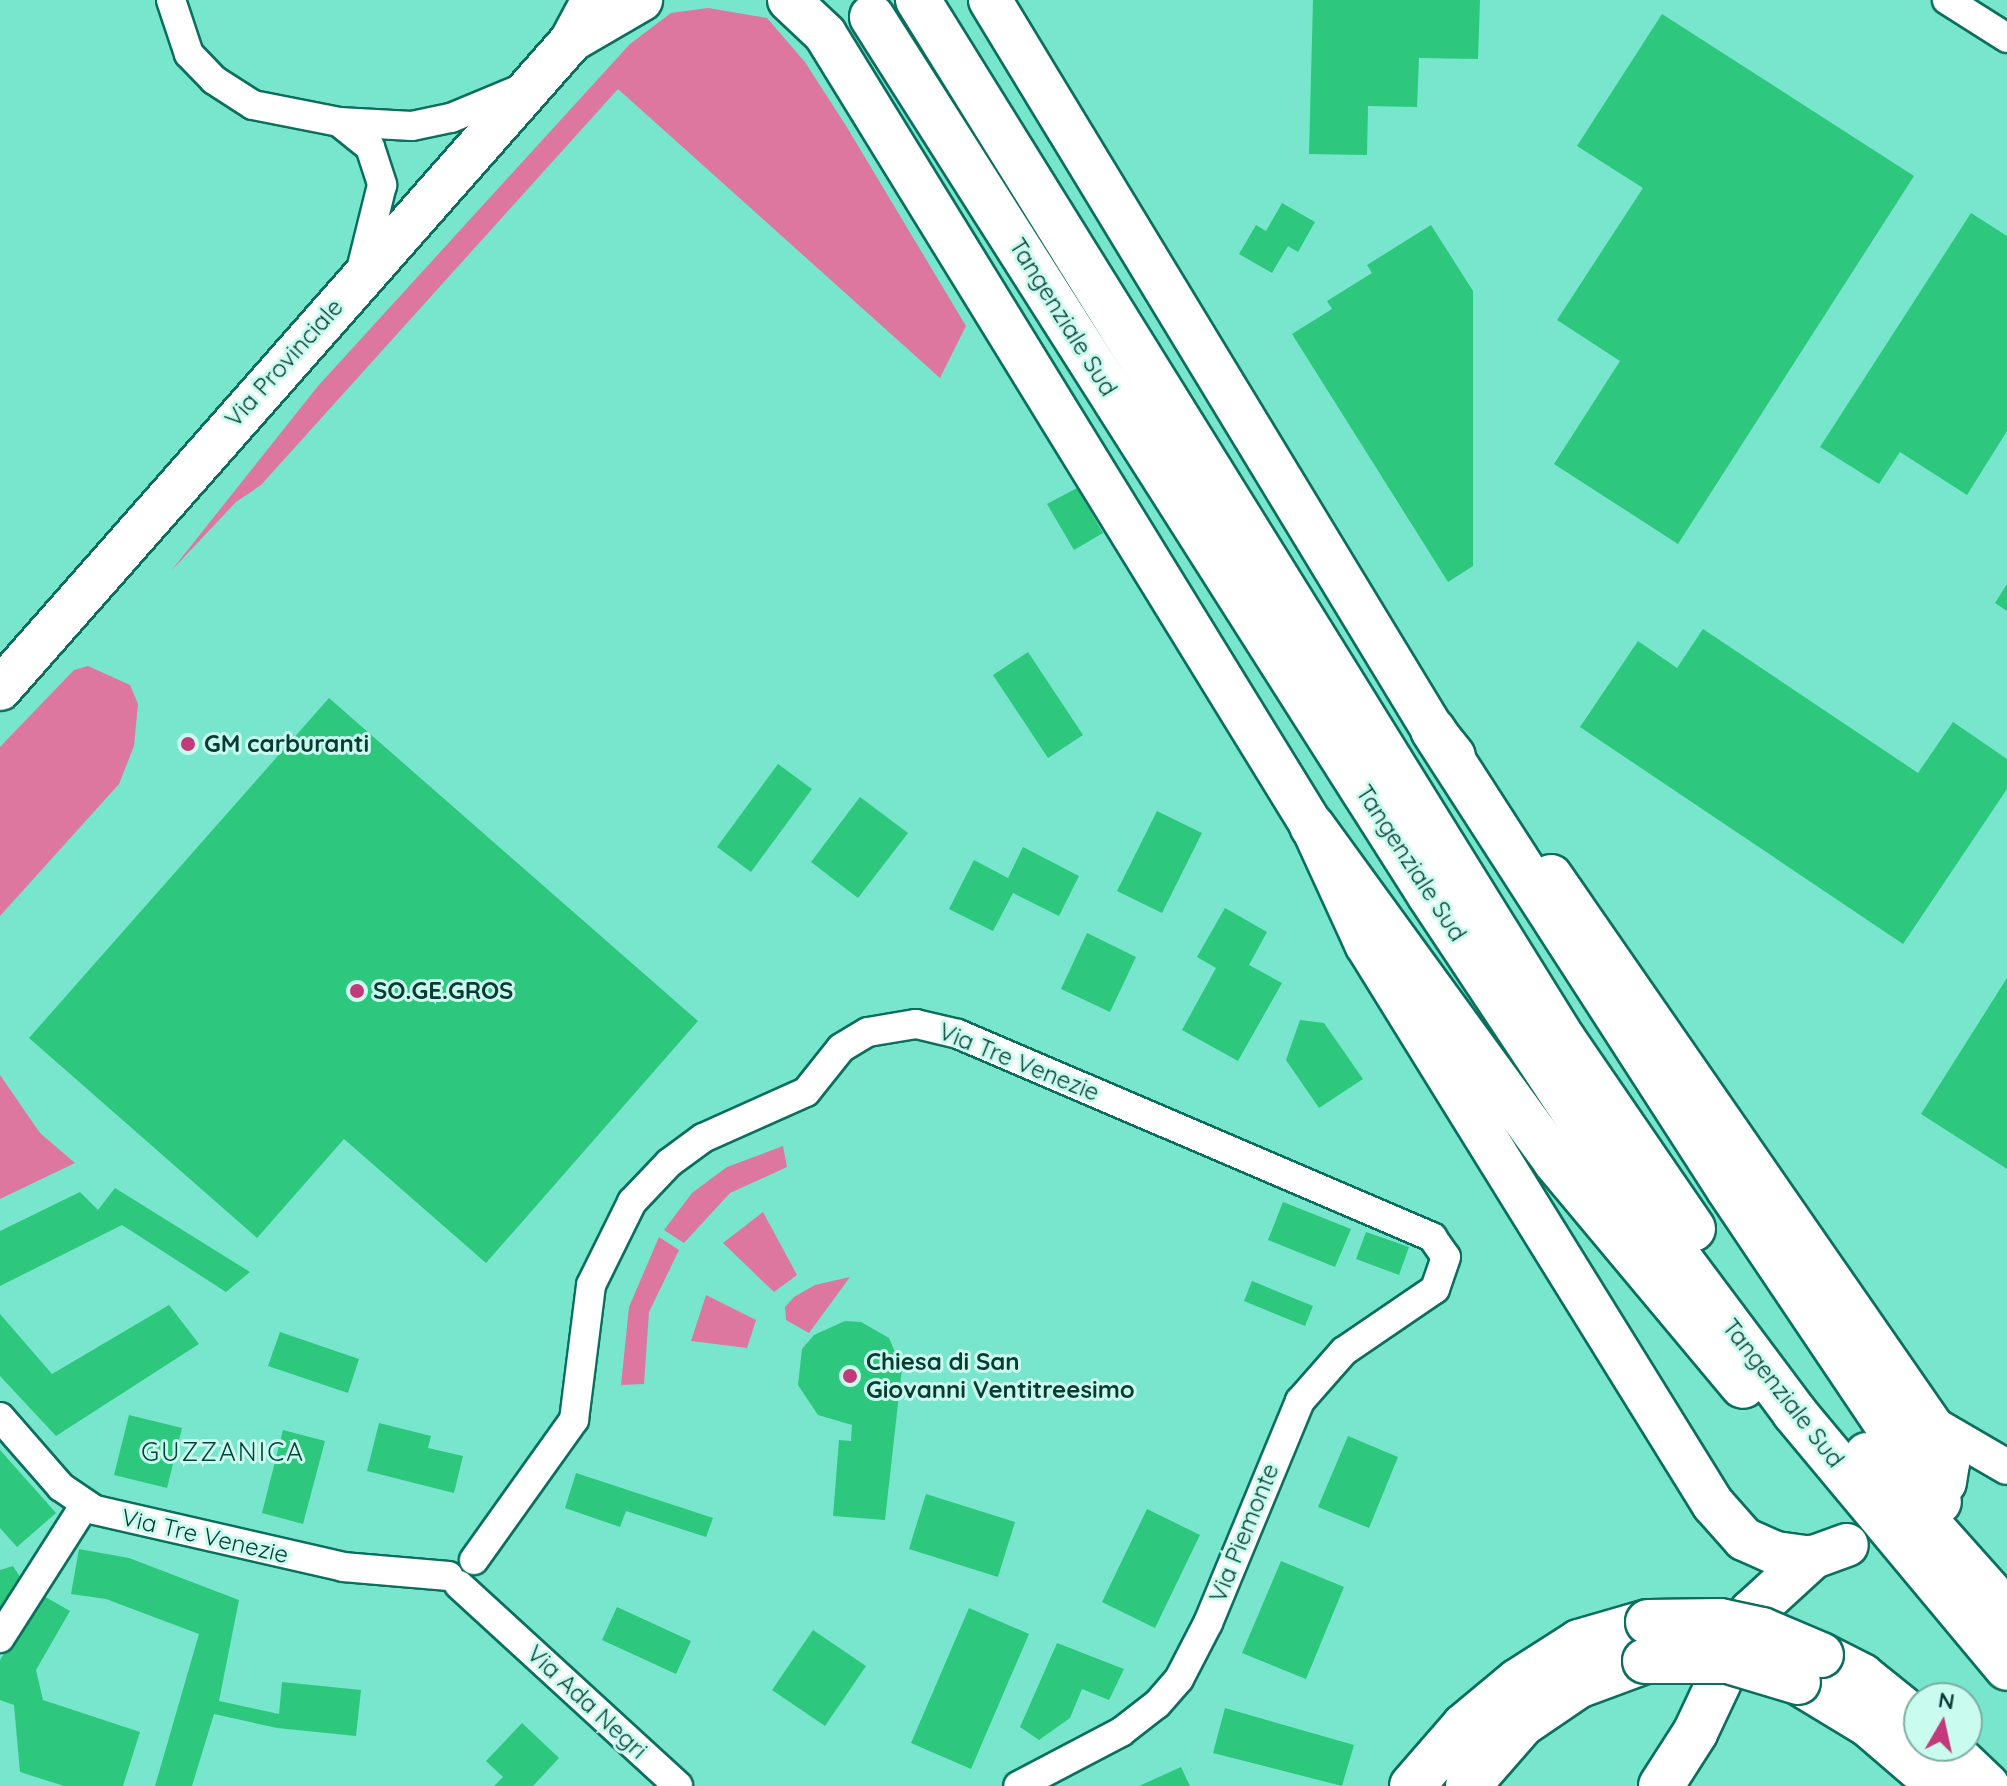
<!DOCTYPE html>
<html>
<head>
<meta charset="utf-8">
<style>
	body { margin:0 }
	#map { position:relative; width:2007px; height:1786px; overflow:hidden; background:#77e6cc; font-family:Quicksand,sans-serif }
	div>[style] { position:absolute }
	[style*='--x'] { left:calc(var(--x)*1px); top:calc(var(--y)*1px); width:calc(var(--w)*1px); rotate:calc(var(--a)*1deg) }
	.green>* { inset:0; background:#dd779f }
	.building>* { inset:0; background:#2dc87d }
	.roads { filter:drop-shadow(2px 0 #0c6f5e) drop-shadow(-2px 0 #0c6f5e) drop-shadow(0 2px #0c6f5e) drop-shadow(0 -2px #0c6f5e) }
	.minor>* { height:28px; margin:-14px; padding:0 14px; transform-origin:14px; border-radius:14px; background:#fff }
	.tertiary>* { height:34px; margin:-17px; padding:0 17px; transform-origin:17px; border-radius:17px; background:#fff }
	.primary>* { height:42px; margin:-21px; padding:0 21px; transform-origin:21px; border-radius:21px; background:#fff }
	.trunk>* { height:44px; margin:-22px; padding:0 22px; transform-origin:22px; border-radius:22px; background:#fff }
	.motorway>* { height:44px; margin:-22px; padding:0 22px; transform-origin:22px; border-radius:22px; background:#fff }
	.bridges { filter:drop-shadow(2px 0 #0c6f5e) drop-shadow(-2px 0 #0c6f5e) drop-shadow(0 2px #0c6f5e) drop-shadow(0 -2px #0c6f5e) }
	.motorway-bridge>* { height:44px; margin:-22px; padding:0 22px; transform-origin:22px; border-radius:22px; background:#fff }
	.dots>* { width:22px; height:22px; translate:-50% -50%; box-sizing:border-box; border:4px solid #c9fcee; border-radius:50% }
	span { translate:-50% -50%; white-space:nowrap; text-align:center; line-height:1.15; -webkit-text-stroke:6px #c9fcee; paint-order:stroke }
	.street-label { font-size:24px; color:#083b31 }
	.poi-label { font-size:24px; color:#083b31; font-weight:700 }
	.left { translate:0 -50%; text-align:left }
	.neighbourhood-label { font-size:26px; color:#004539; letter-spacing:2px }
	.north { position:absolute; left:1903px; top:1682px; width:80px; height:80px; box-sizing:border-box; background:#c9fcee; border:2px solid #7cafa2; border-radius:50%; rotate:9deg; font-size:22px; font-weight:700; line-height:32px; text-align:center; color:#083b31 }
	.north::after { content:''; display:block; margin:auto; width:28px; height:36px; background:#c23a79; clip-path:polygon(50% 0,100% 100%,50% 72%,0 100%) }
</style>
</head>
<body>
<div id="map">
	<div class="green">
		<i style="clip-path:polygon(708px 8px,767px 18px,805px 62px,848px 129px,966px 326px,940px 378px,618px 89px,261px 485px,236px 502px,171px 571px,318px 386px,630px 44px,671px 13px)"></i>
		<i style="clip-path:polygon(88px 666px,130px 685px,138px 704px,134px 746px,119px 784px,0 916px,0 747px,74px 670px)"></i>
		<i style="clip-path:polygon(0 1075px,40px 1133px,75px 1163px,0 1199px)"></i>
		<i style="clip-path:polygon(783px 1146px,787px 1167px,730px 1193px,684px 1243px,664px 1230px,692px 1193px,727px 1167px)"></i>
		<i style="clip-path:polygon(763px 1212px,797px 1275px,774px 1292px,723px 1243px)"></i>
		<i style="clip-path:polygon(659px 1237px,679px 1250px,649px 1312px,644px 1384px,621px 1385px,629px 1307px)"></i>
		<i style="clip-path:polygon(850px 1277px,809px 1333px,786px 1320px,785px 1307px,794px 1297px,815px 1285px)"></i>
		<i style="clip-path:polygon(706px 1295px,756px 1320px,747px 1348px,691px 1341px)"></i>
	</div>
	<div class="building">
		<i style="clip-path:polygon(1313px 0,1480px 0,1478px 59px,1419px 58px,1417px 107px,1368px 106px,1367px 155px,1309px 154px)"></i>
		<i style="clip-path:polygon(1662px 14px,1914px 176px,1678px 544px,1554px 464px,1620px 361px,1557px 320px,1643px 188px,1577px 146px)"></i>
		<i style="clip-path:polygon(1282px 203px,1315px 222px,1298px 252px,1288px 246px,1272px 273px,1239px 254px,1256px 225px,1266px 231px)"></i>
		<i style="clip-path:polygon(1971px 213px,2007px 236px,2007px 431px,1967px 495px,1900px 452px,1879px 484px,1820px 447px)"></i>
		<i style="clip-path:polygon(1431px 225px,1473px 291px,1473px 566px,1448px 582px,1292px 334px,1332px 309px,1327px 301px,1372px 273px,1367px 265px)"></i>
		<i style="clip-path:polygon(1077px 488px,1103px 533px,1074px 550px,1047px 504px)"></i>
		<i style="clip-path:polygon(2007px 584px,2007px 611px,1995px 603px)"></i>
		<i style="clip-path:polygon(1703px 629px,1918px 773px,1953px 722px,2007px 759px,2007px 789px,1903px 944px,1580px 727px,1638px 641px,1677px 668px)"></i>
		<i style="clip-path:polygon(1028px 652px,1083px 735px,1048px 758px,993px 675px)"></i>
		<i style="clip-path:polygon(329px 698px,698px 1021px,486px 1263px,344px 1139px,257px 1238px,29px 1038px)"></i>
		<i style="clip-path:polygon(778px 764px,812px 789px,751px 872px,717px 847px)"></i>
		<i style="clip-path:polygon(860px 797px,908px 833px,858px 898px,811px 862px)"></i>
		<i style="clip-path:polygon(1157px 811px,1202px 833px,1162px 913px,1117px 891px)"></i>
		<i style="clip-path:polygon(1023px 847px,1079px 876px,1059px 916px,1013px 893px,993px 931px,949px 909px,974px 860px,1008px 878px)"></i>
		<i style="clip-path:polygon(1225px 908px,1267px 932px,1249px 965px,1282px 983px,1238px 1061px,1182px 1030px,1216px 968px,1197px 957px)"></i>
		<i style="clip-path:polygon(1087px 933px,1136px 957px,1110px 1012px,1061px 989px)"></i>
		<i style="clip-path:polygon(2007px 978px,2007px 1169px,1921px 1114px)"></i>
		<i style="clip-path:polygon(1300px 1020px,1324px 1023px,1363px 1079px,1319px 1108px,1286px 1060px)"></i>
		<i style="clip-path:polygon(115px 1188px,250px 1272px,226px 1292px,122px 1225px,0 1286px,0 1231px,80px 1192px,98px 1210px)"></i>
		<i style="clip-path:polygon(1283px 1202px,1351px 1229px,1335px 1267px,1268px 1240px)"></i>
		<i style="clip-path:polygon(1366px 1232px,1409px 1247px,1399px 1275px,1356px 1259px)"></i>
		<i style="clip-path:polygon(1252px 1281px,1313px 1306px,1305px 1326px,1244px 1301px)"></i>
		<i style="clip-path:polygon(169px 1305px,199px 1344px,56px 1436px,0 1376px,0 1314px,52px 1374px)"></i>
		<i style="clip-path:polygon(845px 1321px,861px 1322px,889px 1338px,902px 1368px,885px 1520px,833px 1516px,839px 1440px,851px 1441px,852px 1425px,818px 1415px,798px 1385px,802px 1349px,814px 1335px)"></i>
		<i style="clip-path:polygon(280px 1332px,359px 1359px,348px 1393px,268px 1366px)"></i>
		<i style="clip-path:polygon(129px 1415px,182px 1428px,167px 1488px,114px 1475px)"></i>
		<i style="clip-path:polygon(379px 1423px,431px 1436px,428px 1448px,463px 1456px,454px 1493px,367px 1471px)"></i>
		<i style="clip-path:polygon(283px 1430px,325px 1441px,303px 1524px,262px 1513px)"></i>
		<i style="clip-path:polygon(1348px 1436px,1398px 1457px,1369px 1528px,1318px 1507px)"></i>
		<i style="clip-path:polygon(0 1450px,56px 1513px,17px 1547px,0 1528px)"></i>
		<i style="clip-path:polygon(576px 1473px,713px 1518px,706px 1537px,626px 1511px,620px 1527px,565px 1508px)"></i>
		<i style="clip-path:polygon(926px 1494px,1015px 1522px,998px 1577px,909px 1549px)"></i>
		<i style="clip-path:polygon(1147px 1509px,1200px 1535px,1155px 1628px,1102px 1602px)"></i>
		<i style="clip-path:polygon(79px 1549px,129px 1558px,239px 1600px,219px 1701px,279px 1714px,282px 1682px,361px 1690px,356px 1736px,277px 1728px,214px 1714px,192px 1786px,155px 1786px,199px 1634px,106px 1599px,71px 1594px)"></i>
		<i style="clip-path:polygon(1281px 1561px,1344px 1587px,1306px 1679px,1242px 1653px)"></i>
		<i style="clip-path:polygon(13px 1566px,27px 1588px,0 1611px,0 1570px)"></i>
		<i style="clip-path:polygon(42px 1595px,70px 1611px,36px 1670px,43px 1700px,140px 1732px,123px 1786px,64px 1786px,20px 1772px,14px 1705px,0 1700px,0 1660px)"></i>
		<i style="clip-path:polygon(617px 1607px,691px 1641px,676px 1674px,602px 1640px)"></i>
		<i style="clip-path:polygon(969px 1608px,1029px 1634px,971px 1769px,911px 1743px)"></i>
		<i style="clip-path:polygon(813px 1630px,866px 1666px,825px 1726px,772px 1690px)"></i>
		<i style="clip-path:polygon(1057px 1643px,1124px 1669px,1109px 1700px,1082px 1689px,1070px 1718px,1039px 1740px,1020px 1727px)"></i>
		<i style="clip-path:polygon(1225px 1708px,1354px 1745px,1342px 1786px,1213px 1753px)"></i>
		<i style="clip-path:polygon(522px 1723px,559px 1758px,533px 1786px,494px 1786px,503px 1777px,486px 1761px)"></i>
		<i style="clip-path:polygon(1181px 1767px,1190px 1786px,1139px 1786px)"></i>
	</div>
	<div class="roads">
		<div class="minor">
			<i style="--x:171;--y:0;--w:57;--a:71.6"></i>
			<i style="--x:189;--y:54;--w:36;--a:46"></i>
			<i style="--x:214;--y:80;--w:46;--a:32.7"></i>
			<i style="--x:253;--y:105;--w:88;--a:11.2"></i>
			<i style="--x:339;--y:122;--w:73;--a:3.1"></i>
			<i style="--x:412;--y:126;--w:40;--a:-12"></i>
			<i style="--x:451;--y:118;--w:78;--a:-22.6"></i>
			<i style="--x:1947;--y:0;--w:71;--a:32.3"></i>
			<i style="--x:339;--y:122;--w:40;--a:39"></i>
			<i style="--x:370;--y:147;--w:40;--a:72"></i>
			<i style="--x:382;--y:185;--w:92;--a:103.9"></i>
			<i style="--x:0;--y:1417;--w:93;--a:48.9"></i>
			<i style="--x:61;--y:1487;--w:41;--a:34.1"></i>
			<i style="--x:95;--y:1510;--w:254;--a:12.9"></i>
			<i style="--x:343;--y:1567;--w:106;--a:4.9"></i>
			<i style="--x:474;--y:1560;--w:172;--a:-54.5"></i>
			<i style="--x:574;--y:1420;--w:136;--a:-82.8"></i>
			<i style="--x:591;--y:1285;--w:93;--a:-63.7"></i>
			<i style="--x:632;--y:1202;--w:54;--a:-46.5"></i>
			<i style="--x:669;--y:1163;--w:42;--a:-36.3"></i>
			<i style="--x:703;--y:1138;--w:113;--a:-24.1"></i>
			<i style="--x:806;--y:1092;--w:56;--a:-51.5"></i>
			<i style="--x:841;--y:1048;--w:31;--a:-31"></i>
			<i style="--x:868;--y:1032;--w:49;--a:-9.5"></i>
			<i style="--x:916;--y:1024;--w:43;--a:13.4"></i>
			<i style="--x:958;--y:1034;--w:516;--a:23.18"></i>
			<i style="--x:1432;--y:1237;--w:24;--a:55"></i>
			<i style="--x:1446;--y:1257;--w:34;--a:109"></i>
			<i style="--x:1435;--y:1289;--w:110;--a:145.7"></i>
			<i style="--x:1344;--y:1351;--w:67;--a:131.3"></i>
			<i style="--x:1300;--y:1401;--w:240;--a:112.5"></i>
			<i style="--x:1208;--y:1623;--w:63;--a:117.4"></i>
			<i style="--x:1179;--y:1679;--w:33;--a:131"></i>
			<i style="--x:1157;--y:1704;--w:46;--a:142.1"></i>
			<i style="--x:1121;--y:1732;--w:116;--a:152.3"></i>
			<i style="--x:459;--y:1585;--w:297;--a:42.5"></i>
			<i style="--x:0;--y:1638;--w:156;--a:-57.5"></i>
		</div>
		<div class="tertiary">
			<i style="--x:1928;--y:1421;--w:91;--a:30.2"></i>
		</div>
		<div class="primary">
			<i style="--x:789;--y:0;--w:50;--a:43.4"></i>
			<i style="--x:825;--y:34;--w:930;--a:58.41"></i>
			<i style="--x:1312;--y:826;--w:130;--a:65.4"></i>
			<i style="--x:1366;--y:944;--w:659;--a:58.22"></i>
			<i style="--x:1713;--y:1504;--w:47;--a:48.5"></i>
			<i style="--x:1744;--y:1539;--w:35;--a:24"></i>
			<i style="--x:1776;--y:1553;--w:35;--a:8"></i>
			<i style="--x:1811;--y:1558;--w:38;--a:-20"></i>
			<i style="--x:990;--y:0;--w:854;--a:58.75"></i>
			<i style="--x:1433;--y:730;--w:33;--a:51"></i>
			<i style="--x:572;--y:40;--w:80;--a:-30.1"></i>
			<i style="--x:0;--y:689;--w:864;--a:-48.61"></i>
			<i style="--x:571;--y:41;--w:47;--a:-61.8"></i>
			<i style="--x:1551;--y:876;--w:687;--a:55.32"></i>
			<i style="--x:1942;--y:1441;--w:23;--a:75"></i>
			<i style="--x:1948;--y:1463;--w:20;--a:99"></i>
		</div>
		<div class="trunk">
			<i style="--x:918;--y:0;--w:1223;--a:58.17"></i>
			<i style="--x:1563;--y:1039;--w:230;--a:55.6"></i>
			<i style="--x:872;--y:17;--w:1039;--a:57.58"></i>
			<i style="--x:1429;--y:894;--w:318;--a:56.4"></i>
			<i style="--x:1605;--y:1159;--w:316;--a:53.2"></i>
			<i style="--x:1794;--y:1412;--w:333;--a:50.2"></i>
			<i style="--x:1433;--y:730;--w:545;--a:57.21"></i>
			<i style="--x:1728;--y:1188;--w:378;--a:56.1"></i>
			<i style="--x:1312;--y:826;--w:414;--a:54"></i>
			<i style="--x:1555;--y:1161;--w:293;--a:50.1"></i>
			<i style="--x:1867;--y:1455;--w:210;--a:48.3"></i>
		</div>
		<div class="motorway">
			<i style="--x:1821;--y:1655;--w:46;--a:27.1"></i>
			<i style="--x:1862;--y:1676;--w:73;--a:38.9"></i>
			<i style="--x:1798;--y:1682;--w:83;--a:31.2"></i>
			<i style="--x:1869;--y:1725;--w:94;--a:40.7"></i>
			<i style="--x:1945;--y:1746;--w:58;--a:43.6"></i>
			<i style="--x:1412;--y:1786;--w:79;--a:-49.1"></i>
			<i style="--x:1464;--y:1726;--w:70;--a:-39.8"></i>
			<i style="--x:1518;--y:1681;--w:72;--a:-32.6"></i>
			<i style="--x:1579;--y:1642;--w:72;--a:-16.2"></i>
			<i style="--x:1468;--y:1786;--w:82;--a:-48.9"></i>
			<i style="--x:1522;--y:1724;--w:68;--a:-34.2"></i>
			<i style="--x:1578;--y:1686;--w:72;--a:-20.5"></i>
			<i style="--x:1661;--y:1786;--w:63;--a:-57.3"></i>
			<i style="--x:1695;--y:1733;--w:134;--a:-64.8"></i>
			<i style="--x:1752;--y:1612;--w:80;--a:-42.5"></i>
		</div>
	</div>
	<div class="bridges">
		<div class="motorway-bridge">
			<i style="--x:1648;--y:1622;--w:72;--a:-0.8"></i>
			<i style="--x:1720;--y:1621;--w:43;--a:12.1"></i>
			<i style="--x:1762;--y:1630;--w:64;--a:23"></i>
			<i style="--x:1645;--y:1661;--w:83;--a:0"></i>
			<i style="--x:1728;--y:1661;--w:73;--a:16.7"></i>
		</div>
	</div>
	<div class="dots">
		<i style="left:188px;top:744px;background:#c23a79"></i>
		<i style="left:357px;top:991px;background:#c23a79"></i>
		<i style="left:850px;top:1376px;background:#c23a79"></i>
	</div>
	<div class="street-label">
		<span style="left:1063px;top:317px;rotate:58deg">Tangenziale Sud</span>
		<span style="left:284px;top:363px;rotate:-48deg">Via Provinciale</span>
		<span style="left:1411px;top:863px;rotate:57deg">Tangenziale Sud</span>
		<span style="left:1019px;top:1062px;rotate:22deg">Via Tre Venezie</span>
		<span style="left:1783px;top:1393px;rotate:52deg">Tangenziale Sud</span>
		<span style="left:1244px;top:1533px;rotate:-68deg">Via Piemonte</span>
		<span style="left:205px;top:1536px;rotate:13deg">Via Tre Venezie</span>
		<span style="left:587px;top:1702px;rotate:43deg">Via Ada Negri</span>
	</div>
	<div class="poi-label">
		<span class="left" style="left:204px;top:744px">GM carburanti</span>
		<span class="left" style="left:373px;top:991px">SO.GE.GROS</span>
		<span class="left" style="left:866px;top:1376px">Chiesa di San<br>Giovanni Ventitreesimo</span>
	</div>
	<div class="neighbourhood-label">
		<span style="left:223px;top:1452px">GUZZANICA</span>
	</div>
	<div class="north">N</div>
</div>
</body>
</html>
